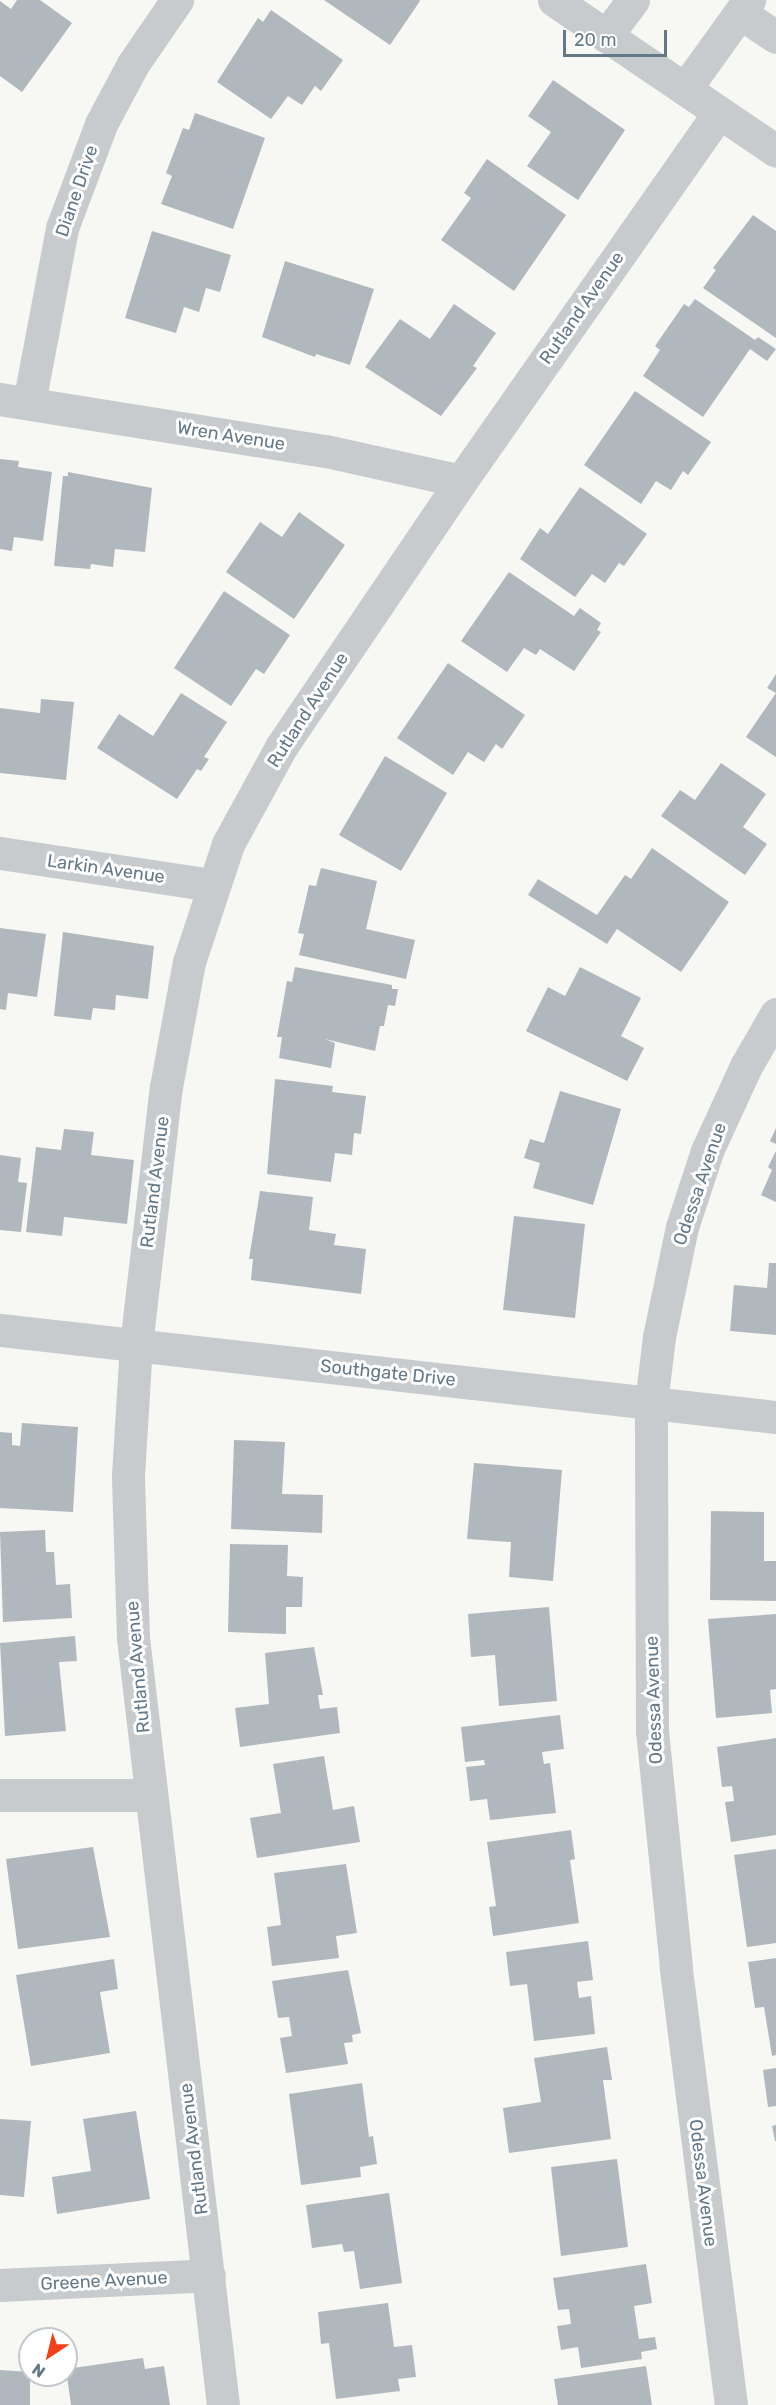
<!DOCTYPE html>
<html>
<head>
<meta charset="utf-8">
<style>
	body { margin:0 }
	#map { position:relative; width:776px; height:2405px; overflow:hidden; background:#f7f7f4; font-family:Rubik,sans-serif }
	div>[style] { position:absolute }
	[style*='--x'] { left:calc(var(--x)*1px); top:calc(var(--y)*1px); width:calc(var(--w)*1px); rotate:calc(var(--a)*1deg) }
	.building>* { inset:0; background:#b0b8be }
	.minor>* { height:33px; margin:-16.5px; padding:0 16.5px; transform-origin:16.5px; border-radius:16.5px; background:#c7cbce }
	span { translate:-50% -50%; white-space:nowrap; text-align:center; line-height:1.15; -webkit-text-stroke:6px #fff; paint-order:stroke }
	.street-label { font-size:18px; color:#647988 }
	.north { position:absolute; left:18px; top:2327px; width:60px; height:60px; box-sizing:border-box; background:#fff; border:2px solid #c1c9cf; border-radius:50%; rotate:215deg; font-size:16px; font-weight:700; line-height:24px; text-align:center; color:#647988 }
	.north::after { content:''; display:block; margin:auto; width:21px; height:27px; background:#f24119; clip-path:polygon(50% 0,100% 100%,50% 72%,0 100%) }
	.scale { position:absolute; left:563px; top:30px; width:104px; height:27px; box-sizing:border-box; border:3px solid #647988; border-top:0; padding-left:8px; font-size:18px; line-height:21px; white-space:nowrap; color:#647988; -webkit-text-stroke:4px #fff; paint-order:stroke }
</style>
</head>
<body>
<div id="map">
	<div class="building">
		<i style="clip-path:polygon(17px 0,40px 0,72px 23px,22px 92px,0 76px,0 1px,11px 9px)"></i>
		<i style="clip-path:polygon(324px 0,419px 0,420px 1px,390px 45px)"></i>
		<i style="clip-path:polygon(271px 10px,343px 60px,321px 91px,315px 86px,302px 105px,288px 96px,271px 119px,217px 82px,258px 18px,263px 22px)"></i>
		<i style="clip-path:polygon(553px 80px,625px 130px,578px 200px,527px 166px,551px 132px,528px 116px)"></i>
		<i style="clip-path:polygon(195px 113px,265px 138px,233px 229px,161px 204px,172px 176px,166px 173px,183px 128px,189px 130px)"></i>
		<i style="clip-path:polygon(487px 159px,566px 215px,514px 291px,441px 240px,471px 198px,464px 193px)"></i>
		<i style="clip-path:polygon(753px 215px,776px 231px,776px 338px,703px 288px,716px 270px,713px 268px)"></i>
		<i style="clip-path:polygon(152px 231px,231px 255px,220px 292px,206px 288px,199px 312px,184px 307px,176px 333px,125px 318px)"></i>
		<i style="clip-path:polygon(285px 261px,374px 289px,350px 365px,316px 354px,315px 357px,262px 337px)"></i>
		<i style="clip-path:polygon(695px 299px,755px 340px,758px 337px,776px 349px,767px 361px,750px 349px,703px 417px,643px 376px,660px 350px,655px 346px,684px 304px,689px 307px)"></i>
		<i style="clip-path:polygon(454px 304px,496px 333px,473px 366px,477px 368px,441px 416px,365px 367px,400px 319px,430px 339px)"></i>
		<i style="clip-path:polygon(635px 391px,711px 442px,688px 475px,683px 471px,671px 490px,656px 481px,641px 504px,584px 465px)"></i>
		<i style="clip-path:polygon(0 459px,19px 461px,18px 467px,52px 472px,43px 541px,14px 537px,12px 551px,0 549px)"></i>
		<i style="clip-path:polygon(68px 472px,152px 488px,145px 552px,115px 549px,113px 567px,91px 564px,90px 569px,54px 566px,63px 476px,68px 476px)"></i>
		<i style="clip-path:polygon(580px 487px,647px 534px,624px 566px,619px 563px,605px 583px,592px 574px,575px 597px,520px 559px,540px 528px,548px 534px)"></i>
		<i style="clip-path:polygon(299px 512px,345px 545px,294px 619px,226px 572px,260px 522px,282px 537px)"></i>
		<i style="clip-path:polygon(509px 572px,574px 616px,580px 608px,601px 623px,597px 630px,601px 632px,574px 671px,540px 649px,536px 655px,524px 648px,507px 672px,461px 641px)"></i>
		<i style="clip-path:polygon(224px 591px,290px 635px,264px 674px,256px 669px,231px 706px,174px 668px)"></i>
		<i style="clip-path:polygon(448px 663px,525px 715px,502px 749px,496px 744px,484px 762px,468px 752px,453px 775px,397px 738px)"></i>
		<i style="clip-path:polygon(776px 674px,776px 757px,746px 737px,776px 693px,767px 688px)"></i>
		<i style="clip-path:polygon(181px 693px,227px 722px,204px 757px,209px 759px,201px 771px,197px 769px,177px 799px,97px 748px,119px 714px,153px 736px)"></i>
		<i style="clip-path:polygon(41px 699px,74px 702px,66px 780px,0 773px,0 708px,40px 713px)"></i>
		<i style="clip-path:polygon(385px 756px,447px 793px,401px 871px,339px 835px)"></i>
		<i style="clip-path:polygon(721px 763px,766px 794px,743px 827px,767px 844px,745px 875px,661px 816px,680px 790px,695px 800px)"></i>
		<i style="clip-path:polygon(652px 848px,729px 902px,681px 972px,617px 929px,607px 944px,528px 895px,538px 879px,597px 915px,625px 875px,631px 879px)"></i>
		<i style="clip-path:polygon(321px 868px,377px 881px,366px 929px,415px 940px,406px 979px,299px 955px,304px 934px,298px 933px,309px 885px,316px 886px)"></i>
		<i style="clip-path:polygon(0 928px,46px 934px,37px 997px,8px 993px,6px 1010px,0 1009px)"></i>
		<i style="clip-path:polygon(63px 932px,154px 946px,148px 999px,116px 995px,115px 1010px,93px 1008px,91px 1020px,54px 1016px)"></i>
		<i style="clip-path:polygon(295px 967px,392px 985px,392px 989px,398px 989px,395px 1006px,388px 1005px,384px 1026px,380px 1026px,375px 1051px,325px 1039px,335px 1043px,331px 1068px,279px 1058px,282px 1037px,277px 1037px,287px 981px,292px 982px)"></i>
		<i style="clip-path:polygon(580px 967px,641px 998px,621px 1036px,644px 1048px,627px 1081px,526px 1031px,548px 987px,565px 996px)"></i>
		<i style="clip-path:polygon(275px 1079px,333px 1086px,332px 1092px,366px 1096px,361px 1134px,354px 1133px,352px 1155px,335px 1153px,331px 1182px,267px 1174px)"></i>
		<i style="clip-path:polygon(560px 1091px,621px 1109px,593px 1205px,533px 1188px,540px 1163px,524px 1158px,530px 1139px,544px 1143px)"></i>
		<i style="clip-path:polygon(776px 1128px,776px 1144px,770px 1141px)"></i>
		<i style="clip-path:polygon(64px 1129px,94px 1132px,91px 1155px,134px 1160px,127px 1224px,64px 1217px,62px 1236px,26px 1232px,36px 1147px,61px 1150px)"></i>
		<i style="clip-path:polygon(776px 1151px,776px 1202px,761px 1195px,772px 1170px,768px 1167px)"></i>
		<i style="clip-path:polygon(0 1155px,21px 1158px,18px 1182px,27px 1183px,21px 1232px,0 1230px)"></i>
		<i style="clip-path:polygon(260px 1191px,313px 1197px,309px 1230px,336px 1234px,334px 1245px,366px 1249px,361px 1294px,251px 1280px,253px 1259px,249px 1259px)"></i>
		<i style="clip-path:polygon(514px 1216px,585px 1224px,575px 1318px,503px 1310px)"></i>
		<i style="clip-path:polygon(769px 1263px,776px 1263px,776px 1335px,730px 1331px,734px 1285px,767px 1288px)"></i>
		<i style="clip-path:polygon(22px 1423px,78px 1427px,73px 1512px,0 1508px,0 1432px,12px 1433px,12px 1445px,20px 1446px)"></i>
		<i style="clip-path:polygon(234px 1440px,285px 1442px,282px 1494px,323px 1495px,322px 1533px,231px 1529px)"></i>
		<i style="clip-path:polygon(474px 1463px,562px 1470px,553px 1581px,509px 1577px,511px 1542px,467px 1539px)"></i>
		<i style="clip-path:polygon(711px 1511px,764px 1512px,764px 1561px,776px 1561px,776px 1601px,710px 1600px)"></i>
		<i style="clip-path:polygon(45px 1530px,46px 1552px,54px 1552px,56px 1585px,70px 1584px,72px 1618px,3px 1622px,0 1532px)"></i>
		<i style="clip-path:polygon(230px 1544px,288px 1545px,287px 1576px,303px 1577px,302px 1607px,286px 1607px,286px 1634px,228px 1632px)"></i>
		<i style="clip-path:polygon(549px 1607px,557px 1701px,499px 1706px,495px 1655px,471px 1657px,468px 1614px)"></i>
		<i style="clip-path:polygon(776px 1614px,776px 1689px,770px 1690px,772px 1713px,716px 1718px,708px 1619px)"></i>
		<i style="clip-path:polygon(75px 1636px,77px 1661px,59px 1662px,66px 1731px,5px 1736px,0 1643px)"></i>
		<i style="clip-path:polygon(314px 1647px,323px 1695px,318px 1695px,320px 1709px,337px 1707px,340px 1733px,240px 1747px,235px 1708px,269px 1704px,265px 1653px)"></i>
		<i style="clip-path:polygon(560px 1715px,564px 1749px,542px 1752px,544px 1764px,550px 1763px,556px 1813px,490px 1820px,487px 1799px,470px 1801px,466px 1767px,485px 1765px,484px 1760px,465px 1762px,461px 1727px)"></i>
		<i style="clip-path:polygon(776px 1738px,776px 1835px,731px 1842px,725px 1802px,734px 1801px,732px 1786px,722px 1787px,717px 1747px)"></i>
		<i style="clip-path:polygon(324px 1756px,333px 1810px,354px 1806px,360px 1842px,257px 1858px,250px 1818px,281px 1813px,273px 1764px)"></i>
		<i style="clip-path:polygon(571px 1830px,575px 1859px,570px 1860px,579px 1923px,493px 1936px,489px 1907px,496px 1906px,487px 1842px)"></i>
		<i style="clip-path:polygon(93px 1847px,110px 1937px,18px 1949px,6px 1859px)"></i>
		<i style="clip-path:polygon(776px 1849px,776px 1943px,747px 1947px,734px 1855px)"></i>
		<i style="clip-path:polygon(346px 1864px,357px 1933px,336px 1936px,339px 1958px,272px 1966px,267px 1927px,281px 1925px,274px 1873px)"></i>
		<i style="clip-path:polygon(588px 1941px,593px 1980px,577px 1982px,579px 1998px,591px 1996px,595px 2034px,534px 2041px,527px 1984px,510px 1986px,506px 1952px)"></i>
		<i style="clip-path:polygon(776px 1958px,776px 2055px,772px 2056px,764px 2007px,755px 2008px,748px 1962px)"></i>
		<i style="clip-path:polygon(114px 1959px,118px 1989px,100px 1992px,110px 2053px,31px 2066px,16px 1975px)"></i>
		<i style="clip-path:polygon(348px 1970px,361px 2033px,352px 2035px,353px 2042px,344px 2043px,348px 2064px,286px 2073px,280px 2038px,292px 2036px,289px 2017px,278px 2018px,272px 1981px)"></i>
		<i style="clip-path:polygon(607px 2047px,612px 2080px,603px 2080px,611px 2139px,509px 2153px,503px 2108px,541px 2102px,534px 2058px)"></i>
		<i style="clip-path:polygon(776px 2068px,776px 2106px,768px 2107px,763px 2070px)"></i>
		<i style="clip-path:polygon(362px 2083px,369px 2137px,373px 2136px,377px 2164px,360px 2167px,361px 2177px,301px 2185px,289px 2094px)"></i>
		<i style="clip-path:polygon(136px 2111px,150px 2199px,57px 2214px,52px 2177px,91px 2171px,83px 2119px)"></i>
		<i style="clip-path:polygon(0 2119px,31px 2121px,24px 2197px,0 2195px)"></i>
		<i style="clip-path:polygon(776px 2125px,776px 2141px,775px 2141px,772px 2126px)"></i>
		<i style="clip-path:polygon(617px 2159px,628px 2247px,561px 2256px,551px 2167px)"></i>
		<i style="clip-path:polygon(389px 2193px,402px 2283px,360px 2289px,354px 2251px,344px 2252px,342px 2244px,312px 2248px,306px 2205px)"></i>
		<i style="clip-path:polygon(646px 2264px,652px 2303px,634px 2306px,639px 2339px,655px 2337px,657px 2349px,641px 2352px,642px 2359px,581px 2368px,578px 2347px,561px 2350px,557px 2326px,571px 2324px,569px 2309px,558px 2310px,553px 2278px)"></i>
		<i style="clip-path:polygon(388px 2303px,394px 2347px,412px 2345px,416px 2377px,398px 2379px,400px 2391px,336px 2399px,329px 2343px,321px 2344px,318px 2312px)"></i>
		<i style="clip-path:polygon(143px 2358px,145px 2369px,164px 2366px,170px 2405px,71px 2405px,66px 2369px)"></i>
		<i style="clip-path:polygon(646px 2366px,652px 2405px,558px 2405px,554px 2379px)"></i>
		<i style="clip-path:polygon(0 2370px,30px 2372px,30px 2405px,0 2405px)"></i>
	</div>
	<div class="minor">
		<i style="--x:554;--y:0;--w:268;--a:34.2"></i>
		<i style="--x:740;--y:13;--w:43;--a:33.7"></i>
		<i style="--x:606;--y:36;--w:45;--a:-53.1"></i>
		<i style="--x:685;--y:89;--w:110;--a:-54.3"></i>
		<i style="--x:0;--y:399;--w:330;--a:9.1"></i>
		<i style="--x:326;--y:451;--w:138;--a:12.5"></i>
		<i style="--x:29;--y:403;--w:178;--a:-79.3"></i>
		<i style="--x:62;--y:228;--w:111;--a:-69.4"></i>
		<i style="--x:101;--y:124;--w:68;--a:-61.9"></i>
		<i style="--x:133;--y:64;--w:78;--a:-55.5"></i>
		<i style="--x:0;--y:853;--w:214;--a:8.6"></i>
		<i style="--x:0;--y:1330;--w:781;--a:6.4"></i>
		<i style="--x:0;--y:1795;--w:151;--a:0"></i>
		<i style="--x:0;--y:2285;--w:209;--a:-2.7"></i>
		<i style="--x:223;--y:2405;--w:772;--a:-96.69"></i>
		<i style="--x:133;--y:1638;--w:163;--a:-91.8"></i>
		<i style="--x:128;--y:1475;--w:130;--a:-86.5"></i>
		<i style="--x:136;--y:1345;--w:260;--a:-83.4"></i>
		<i style="--x:166;--y:1087;--w:127;--a:-79.6"></i>
		<i style="--x:189;--y:962;--w:124;--a:-71.7"></i>
		<i style="--x:228;--y:844;--w:111;--a:-61.3"></i>
		<i style="--x:281;--y:747;--w:321;--a:-55.9"></i>
		<i style="--x:461;--y:481;--w:449;--a:-55"></i>
		<i style="--x:731;--y:2405;--w:441;--a:-97.2"></i>
		<i style="--x:676;--y:1967;--w:237;--a:-95.8"></i>
		<i style="--x:652;--y:1731;--w:328;--a:-90.2"></i>
		<i style="--x:651;--y:1403;--w:66;--a:-83.1"></i>
		<i style="--x:659;--y:1337;--w:112;--a:-78.2"></i>
		<i style="--x:682;--y:1227;--w:80;--a:-71.8"></i>
		<i style="--x:707;--y:1151;--w:94;--a:-65.4"></i>
		<i style="--x:746;--y:1066;--w:60;--a:-60"></i>
	</div>
	<div class="street-label">
		<span style="left:77px;top:191px;rotate:-71deg">Diane Drive</span>
		<span style="left:582px;top:308px;rotate:-55deg">Rutland Avenue</span>
		<span style="left:231px;top:436px;rotate:9deg">Wren Avenue</span>
		<span style="left:308px;top:710px;rotate:-57deg">Rutland Avenue</span>
		<span style="left:106px;top:869px;rotate:8deg">Larkin Avenue</span>
		<span style="left:155px;top:1182px;rotate:-83deg">Rutland Avenue</span>
		<span style="left:700px;top:1184px;rotate:-71deg">Odessa Avenue</span>
		<span style="left:388px;top:1373px;rotate:6deg">Southgate Drive</span>
		<span style="left:138px;top:1667px;rotate:-95deg">Rutland Avenue</span>
		<span style="left:654px;top:1700px;rotate:-92deg">Odessa Avenue</span>
		<span style="left:194px;top:2149px;rotate:-97deg">Rutland Avenue</span>
		<span style="left:703px;top:2183px;rotate:83deg">Odessa Avenue</span>
		<span style="left:104px;top:2281px;rotate:-3deg">Greene Avenue</span>
	</div>
	<div class="north">N</div>
	<div class="scale">20 m</div>
</div>
</body>
</html>
